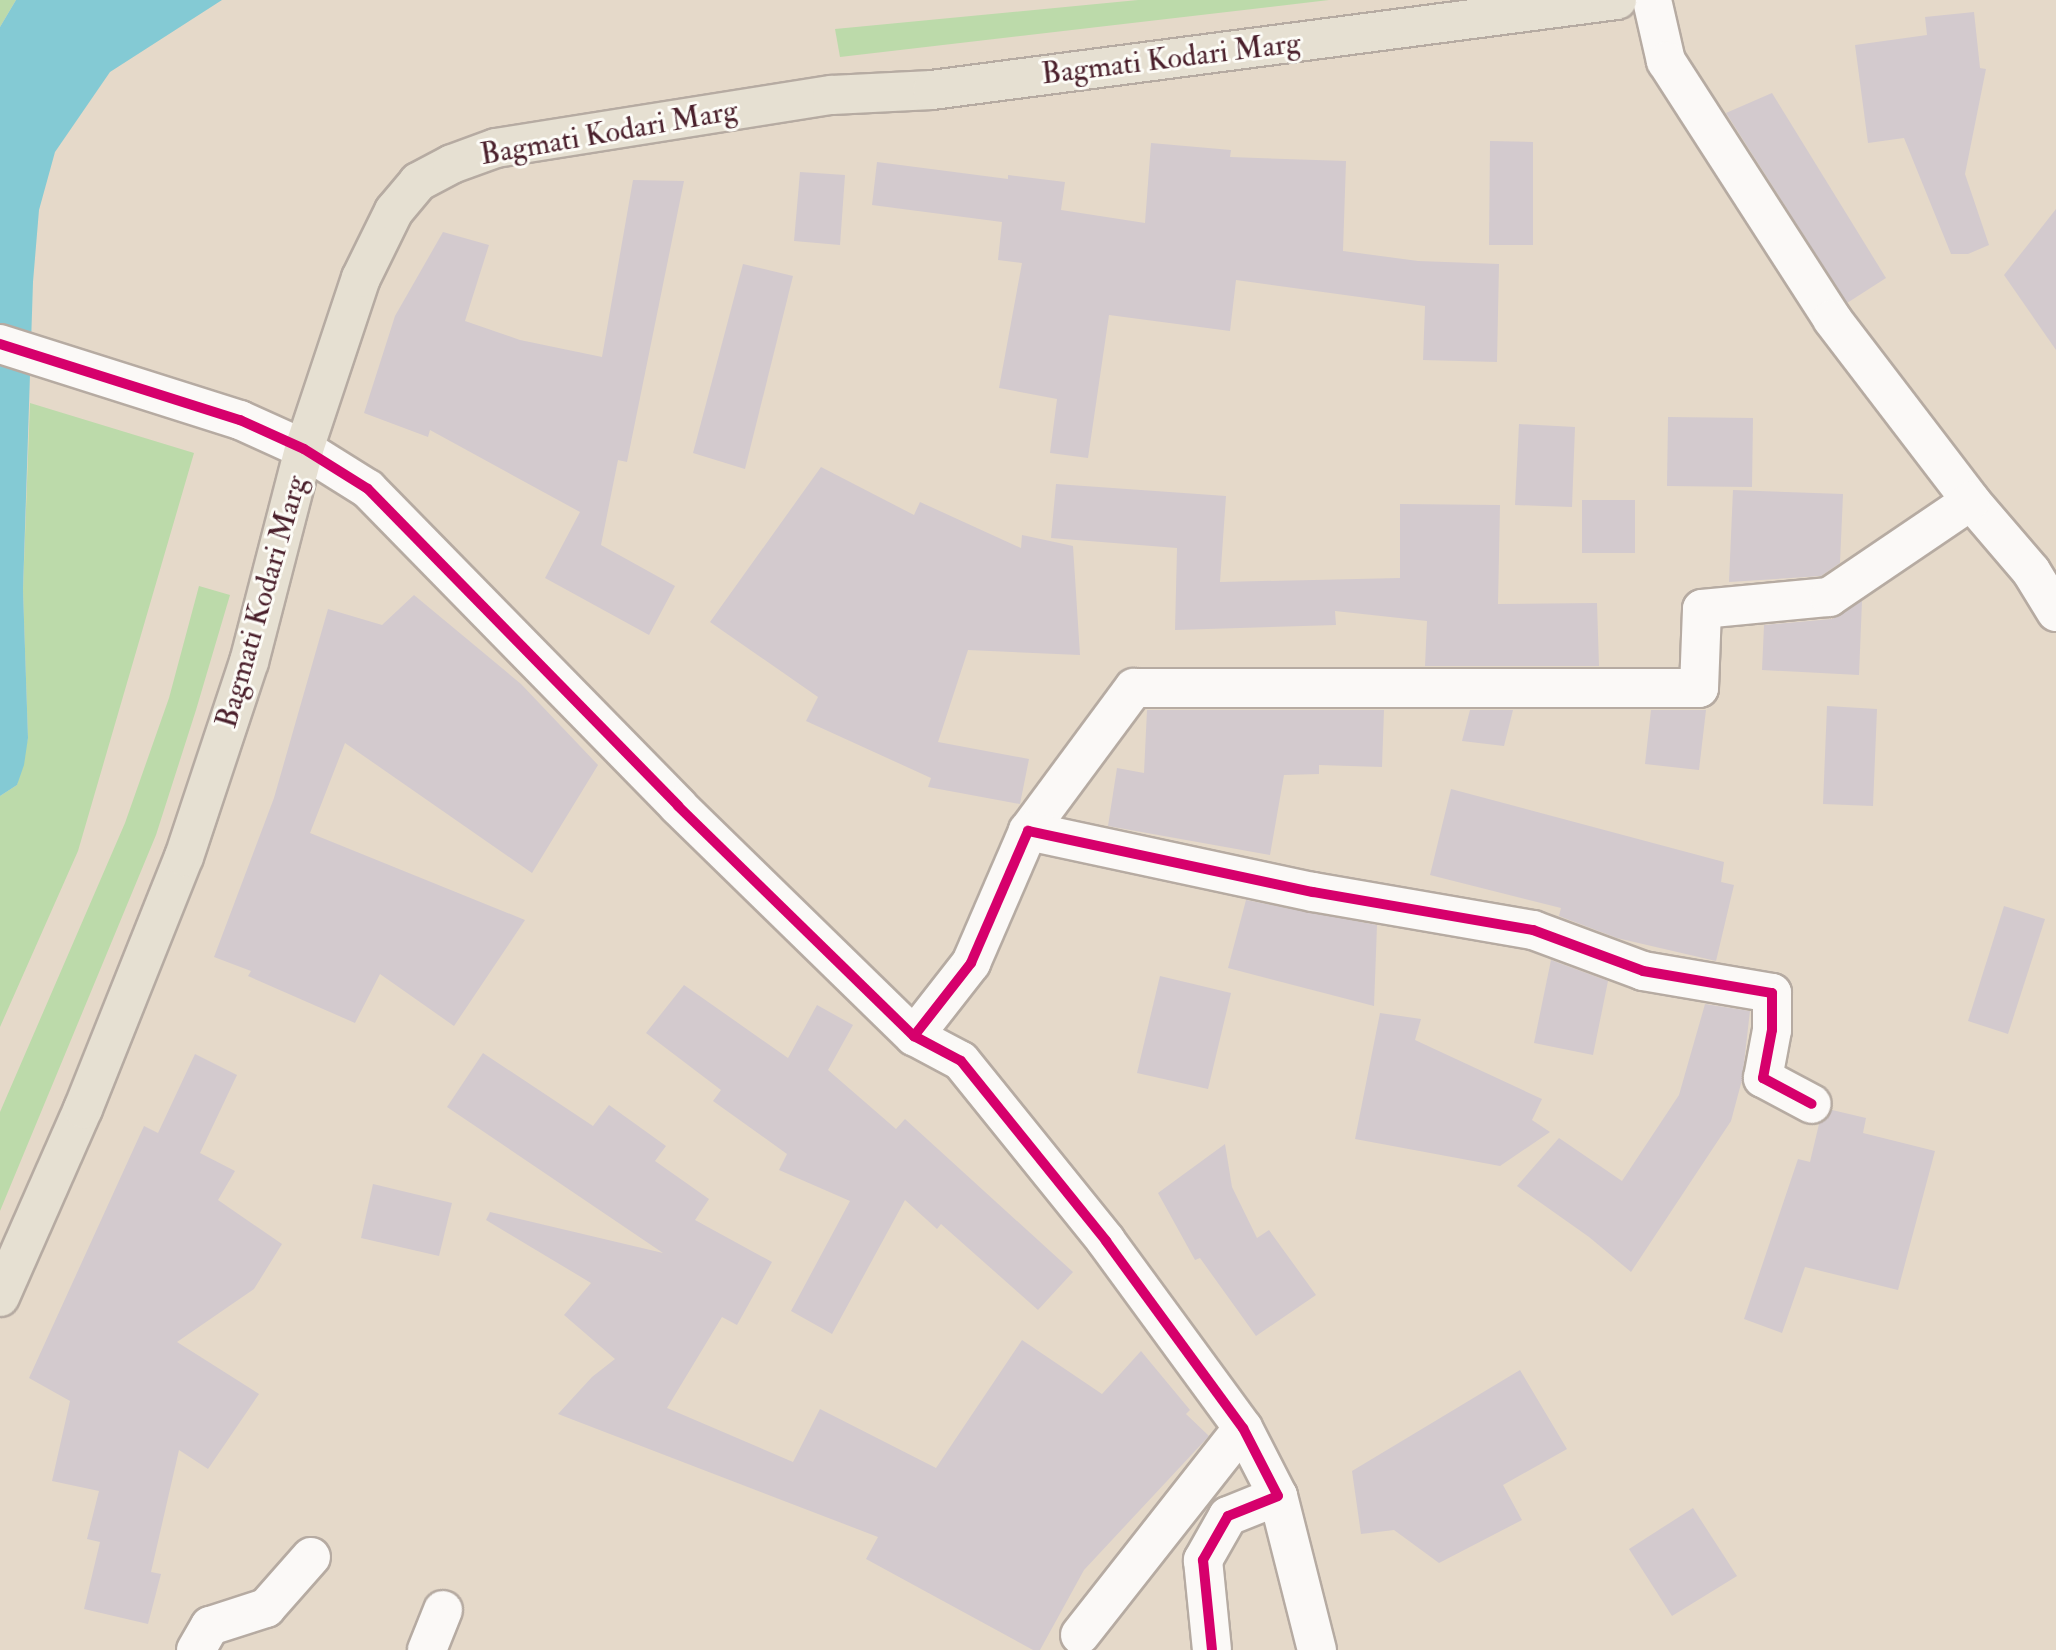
<!DOCTYPE html>
<html>
<head>
<meta charset="utf-8">
<style>
	body { margin:0 }
	#map { position:relative; width:2056px; height:1650px; overflow:hidden; background:#e5d9c9; font-family:"IM FELL Double Pica",serif }
	div>[style] { position:absolute }
	[style*='--x'] { left:calc(var(--x)*1px); top:calc(var(--y)*1px); width:calc(var(--w)*1px); rotate:calc(var(--a)*1deg) }
	.green>* { inset:0; background:#bcdaaa }
	.water>* { inset:0; background:#84cad4 }
	.building>* { inset:0; background:#d3cace }
	.roads { filter:drop-shadow(2px 0 #b6aba2) drop-shadow(-2px 0 #b6aba2) drop-shadow(0 2px #b6aba2) drop-shadow(0 -2px #b6aba2) }
	.minor>* { height:38px; margin:-19px; padding:0 19px; transform-origin:19px; border-radius:19px; background:#fbf9f7 }
	.major>* { height:38px; margin:-19px; padding:0 19px; transform-origin:19px; border-radius:19px; background:#e6e0d2 }
	.cycleway>* { height:10px; margin:-5px; padding:0 5px; transform-origin:5px; border-radius:5px; background:#d6006c }
	span { translate:-50% -50%; white-space:nowrap; text-align:center; line-height:1.15; -webkit-text-stroke:6px #fdfcf7; paint-order:stroke }
	.street-label { font-size:30px; color:#4a1f2b }
</style>
</head>
<body>
<div id="map">
	<div class="green">
		<i style="clip-path:polygon(0 0,16px 0,0 27px)"></i>
		<i style="clip-path:polygon(1138px 0,1329px 0,840px 57px,835px 29px)"></i>
		<i style="clip-path:polygon(30px 403px,194px 453px,78px 851px,0 1027px,0 796px,17px 785px,28px 738px,23px 590px)"></i>
		<i style="clip-path:polygon(199px 586px,230px 595px,196px 710px,156px 835px,0 1211px,0 1112px,125px 823px,169px 698px)"></i>
	</div>
	<div class="water">
		<i style="clip-path:polygon(16px 0,222px 0,110px 72px,55px 152px,39px 210px,33px 282px,23px 590px,28px 738px,24px 765px,17px 785px,0 796px,0 27px)"></i>
	</div>
	<div class="building">
		<i style="clip-path:polygon(1974px 12px,1980px 68px,1986px 69px,1965px 174px,1989px 245px,1968px 254px,1951px 254px,1904px 138px,1868px 143px,1855px 45px,1927px 35px,1925px 17px)"></i>
		<i style="clip-path:polygon(1772px 93px,1886px 278px,1847px 303px,1726px 113px)"></i>
		<i style="clip-path:polygon(1490px 141px,1533px 142px,1533px 245px,1489px 245px)"></i>
		<i style="clip-path:polygon(1151px 143px,1231px 150px,1230px 157px,1346px 161px,1343px 251px,1418px 261px,1499px 264px,1497px 362px,1423px 360px,1425px 306px,1236px 280px,1230px 331px,1109px 315px,1088px 458px,1050px 453px,1057px 399px,999px 388px,1022px 263px,998px 260px,1002px 222px,872px 205px,877px 162px,1008px 179px,1008px 175px,1065px 182px,1061px 210px,1145px 223px)"></i>
		<i style="clip-path:polygon(800px 172px,845px 175px,840px 245px,794px 241px)"></i>
		<i style="clip-path:polygon(633px 180px,684px 181px,627px 462px,618px 460px,601px 545px,675px 586px,649px 635px,545px 578px,580px 512px,430px 430px,428px 437px,364px 413px,395px 316px,443px 232px,489px 245px,465px 321px,520px 340px,602px 357px)"></i>
		<i style="clip-path:polygon(2056px 209px,2056px 350px,2004px 275px)"></i>
		<i style="clip-path:polygon(743px 264px,793px 276px,745px 469px,693px 453px)"></i>
		<i style="clip-path:polygon(1668px 417px,1753px 418px,1752px 487px,1667px 486px)"></i>
		<i style="clip-path:polygon(1519px 424px,1575px 427px,1572px 507px,1515px 505px)"></i>
		<i style="clip-path:polygon(821px 467px,914px 515px,920px 502px,1021px 548px,1022px 535px,1073px 546px,1080px 655px,968px 650px,938px 742px,1029px 759px,1020px 804px,928px 787px,931px 778px,806px 721px,818px 697px,710px 622px)"></i>
		<i style="clip-path:polygon(1056px 484px,1226px 496px,1220px 582px,1400px 578px,1400px 504px,1500px 505px,1498px 604px,1597px 603px,1599px 666px,1425px 666px,1427px 621px,1335px 611px,1336px 625px,1175px 630px,1177px 548px,1051px 538px)"></i>
		<i style="clip-path:polygon(1733px 490px,1843px 494px,1840px 563px,1821px 576px,1729px 582px)"></i>
		<i style="clip-path:polygon(1582px 500px,1635px 500px,1635px 553px,1582px 553px)"></i>
		<i style="clip-path:polygon(414px 595px,521px 684px,598px 765px,532px 873px,345px 743px,310px 833px,525px 920px,454px 1026px,380px 974px,355px 1023px,248px 976px,251px 971px,214px 957px,274px 798px,328px 609px,382px 625px)"></i>
		<i style="clip-path:polygon(1862px 601px,1859px 675px,1762px 670px,1764px 625px,1832px 619px)"></i>
		<i style="clip-path:polygon(1827px 706px,1877px 709px,1873px 806px,1823px 804px)"></i>
		<i style="clip-path:polygon(1147px 710px,1384px 710px,1382px 767px,1319px 765px,1319px 774px,1284px 775px,1270px 855px,1108px 826px,1117px 768px,1144px 773px)"></i>
		<i style="clip-path:polygon(1470px 710px,1513px 710px,1504px 746px,1462px 741px)"></i>
		<i style="clip-path:polygon(1651px 710px,1706px 710px,1699px 770px,1645px 764px)"></i>
		<i style="clip-path:polygon(1451px 789px,1724px 862px,1721px 882px,1734px 885px,1716px 961px,1617px 938px,1559px 916px,1561px 908px,1430px 875px)"></i>
		<i style="clip-path:polygon(1246px 900px,1377px 925px,1374px 1006px,1228px 968px)"></i>
		<i style="clip-path:polygon(2004px 906px,2045px 919px,2008px 1034px,1968px 1021px)"></i>
		<i style="clip-path:polygon(1551px 960px,1608px 981px,1593px 1055px,1534px 1043px)"></i>
		<i style="clip-path:polygon(1160px 976px,1231px 993px,1208px 1089px,1137px 1073px)"></i>
		<i style="clip-path:polygon(684px 985px,788px 1058px,817px 1005px,853px 1025px,828px 1070px,896px 1129px,905px 1119px,1073px 1272px,1038px 1310px,941px 1224px,937px 1229px,905px 1200px,832px 1334px,791px 1311px,850px 1201px,779px 1170px,787px 1154px,713px 1101px,721px 1090px,646px 1033px)"></i>
		<i style="clip-path:polygon(1705px 1004px,1750px 1011px,1742px 1080px,1731px 1121px,1631px 1272px,1589px 1237px,1517px 1186px,1559px 1138px,1622px 1181px,1679px 1095px)"></i>
		<i style="clip-path:polygon(1380px 1013px,1421px 1019px,1415px 1040px,1542px 1099px,1532px 1120px,1550px 1132px,1500px 1166px,1355px 1139px)"></i>
		<i style="clip-path:polygon(483px 1053px,593px 1126px,609px 1105px,666px 1146px,655px 1161px,709px 1199px,695px 1220px,772px 1262px,737px 1325px,722px 1317px,667px 1408px,793px 1462px,820px 1409px,936px 1468px,1022px 1340px,1102px 1394px,1141px 1351px,1190px 1410px,1186px 1414px,1209px 1436px,1084px 1570px,1040px 1650px,1033px 1650px,866px 1559px,878px 1537px,558px 1414px,592px 1377px,615px 1359px,564px 1315px,591px 1283px,486px 1220px,490px 1212px,663px 1253px,447px 1107px)"></i>
		<i style="clip-path:polygon(195px 1054px,237px 1075px,200px 1153px,235px 1171px,218px 1200px,282px 1244px,254px 1289px,177px 1342px,259px 1394px,208px 1469px,179px 1450px,151px 1572px,161px 1574px,148px 1624px,84px 1609px,100px 1542px,87px 1539px,99px 1491px,52px 1481px,70px 1401px,29px 1378px,144px 1126px,158px 1133px)"></i>
		<i style="clip-path:polygon(1832px 1110px,1866px 1118px,1863px 1133px,1935px 1151px,1898px 1290px,1805px 1267px,1782px 1333px,1744px 1319px,1798px 1159px,1810px 1162px,1819px 1124px)"></i>
		<i style="clip-path:polygon(1225px 1144px,1232px 1187px,1257px 1238px,1269px 1230px,1316px 1295px,1256px 1336px,1200px 1258px,1195px 1260px,1158px 1193px)"></i>
		<i style="clip-path:polygon(373px 1184px,452px 1203px,439px 1256px,361px 1238px)"></i>
		<i style="clip-path:polygon(1520px 1370px,1567px 1449px,1503px 1485px,1522px 1520px,1439px 1563px,1394px 1530px,1361px 1534px,1352px 1471px)"></i>
		<i style="clip-path:polygon(1693px 1508px,1737px 1576px,1672px 1616px,1629px 1549px)"></i>
	</div>
	<div class="roads">
		<div class="minor">
			<i style="--x:1652;--y:0;--w:63;--a:77.1"></i>
			<i style="--x:1666;--y:61;--w:307;--a:57.2"></i>
			<i style="--x:1832;--y:319;--w:229;--a:52.6"></i>
			<i style="--x:1971;--y:501;--w:92;--a:49.4"></i>
			<i style="--x:2031;--y:571;--w:48;--a:58.6"></i>
			<i style="--x:0;--y:344;--w:252;--a:17.6"></i>
			<i style="--x:240;--y:420;--w:70;--a:24.4"></i>
			<i style="--x:304;--y:449;--w:75;--a:32"></i>
			<i style="--x:368;--y:489;--w:443;--a:45.6"></i>
			<i style="--x:678;--y:806;--w:330;--a:44.3"></i>
			<i style="--x:914;--y:1036;--w:53;--a:28"></i>
			<i style="--x:961;--y:1061;--w:231;--a:51.1"></i>
			<i style="--x:1106;--y:1241;--w:232;--a:53.8"></i>
			<i style="--x:1243;--y:1428;--w:76;--a:62.8"></i>
			<i style="--x:1278;--y:1496;--w:54;--a:158.2"></i>
			<i style="--x:1228;--y:1516;--w:51;--a:119.6"></i>
			<i style="--x:1203;--y:1560;--w:90;--a:84.3"></i>
			<i style="--x:1028;--y:831;--w:178;--a:-53.5"></i>
			<i style="--x:1134;--y:688;--w:565;--a:0"></i>
			<i style="--x:1699;--y:688;--w:79;--a:-87.8"></i>
			<i style="--x:1702;--y:609;--w:128;--a:-5.4"></i>
			<i style="--x:1829;--y:597;--w:171;--a:-34.1"></i>
			<i style="--x:914;--y:1036;--w:93;--a:-52"></i>
			<i style="--x:971;--y:963;--w:144;--a:-66.6"></i>
			<i style="--x:1028;--y:831;--w:291;--a:12.1"></i>
			<i style="--x:1313;--y:892;--w:223;--a:9.8"></i>
			<i style="--x:1533;--y:930;--w:117;--a:20.4"></i>
			<i style="--x:1643;--y:971;--w:131;--a:9.7"></i>
			<i style="--x:1772;--y:993;--w:37;--a:90"></i>
			<i style="--x:1772;--y:1030;--w:49;--a:100.6"></i>
			<i style="--x:1763;--y:1078;--w:55;--a:28"></i>
			<i style="--x:1278;--y:1496;--w:159;--a:75.8"></i>
			<i style="--x:1080;--y:1635;--w:263;--a:-51.8"></i>
			<i style="--x:196;--y:1650;--w:28;--a:-60"></i>
			<i style="--x:210;--y:1626;--w:59;--a:-17.8"></i>
			<i style="--x:266;--y:1608;--w:68;--a:-48.6"></i>
			<i style="--x:427;--y:1650;--w:43;--a:-68.2"></i>
		</div>
		<div class="major">
			<i style="--x:0;--y:1297;--w:206;--a:-66.2"></i>
			<i style="--x:83;--y:1109;--w:271;--a:-68.2"></i>
			<i style="--x:184;--y:857;--w:206;--a:-71.6"></i>
			<i style="--x:249;--y:662;--w:220;--a:-75.5"></i>
			<i style="--x:304;--y:449;--w:180;--a:-71.6"></i>
			<i style="--x:361;--y:278;--w:75;--a:-63.8"></i>
			<i style="--x:394;--y:211;--w:38;--a:-50"></i>
			<i style="--x:418;--y:182;--w:38;--a:-28"></i>
			<i style="--x:452;--y:164;--w:47;--a:-20"></i>
			<i style="--x:496;--y:148;--w:340;--a:-9"></i>
			<i style="--x:832;--y:95;--w:100;--a:-2.9"></i>
			<i style="--x:932;--y:90;--w:691;--a:-7.49"></i>
		</div>
	</div>
	<div class="cycleway">
		<i style="--x:0;--y:344;--w:252;--a:17.6"></i>
		<i style="--x:240;--y:420;--w:70;--a:24.4"></i>
		<i style="--x:304;--y:449;--w:75;--a:32"></i>
		<i style="--x:368;--y:489;--w:443;--a:45.6"></i>
		<i style="--x:678;--y:806;--w:330;--a:44.3"></i>
		<i style="--x:914;--y:1036;--w:53;--a:28"></i>
		<i style="--x:961;--y:1061;--w:231;--a:51.1"></i>
		<i style="--x:1106;--y:1241;--w:232;--a:53.8"></i>
		<i style="--x:1243;--y:1428;--w:76;--a:62.8"></i>
		<i style="--x:1278;--y:1496;--w:54;--a:158.2"></i>
		<i style="--x:1228;--y:1516;--w:51;--a:119.6"></i>
		<i style="--x:1203;--y:1560;--w:90;--a:84.3"></i>
		<i style="--x:914;--y:1036;--w:93;--a:-52"></i>
		<i style="--x:971;--y:963;--w:144;--a:-66.6"></i>
		<i style="--x:1028;--y:831;--w:291;--a:12.1"></i>
		<i style="--x:1313;--y:892;--w:223;--a:9.8"></i>
		<i style="--x:1533;--y:930;--w:117;--a:20.4"></i>
		<i style="--x:1643;--y:971;--w:131;--a:9.7"></i>
		<i style="--x:1772;--y:993;--w:37;--a:90"></i>
		<i style="--x:1772;--y:1030;--w:49;--a:100.6"></i>
		<i style="--x:1763;--y:1078;--w:55;--a:28"></i>
	</div>
	<div class="street-label">
		<span style="left:1171px;top:59px;rotate:-7deg">Bagmati Kodari Marg</span>
		<span style="left:609px;top:133px;rotate:-10deg">Bagmati Kodari Marg</span>
		<span style="left:262px;top:602px;rotate:-74deg">Bagmati Kodari Marg</span>
	</div>
</div>
</body>
</html>
